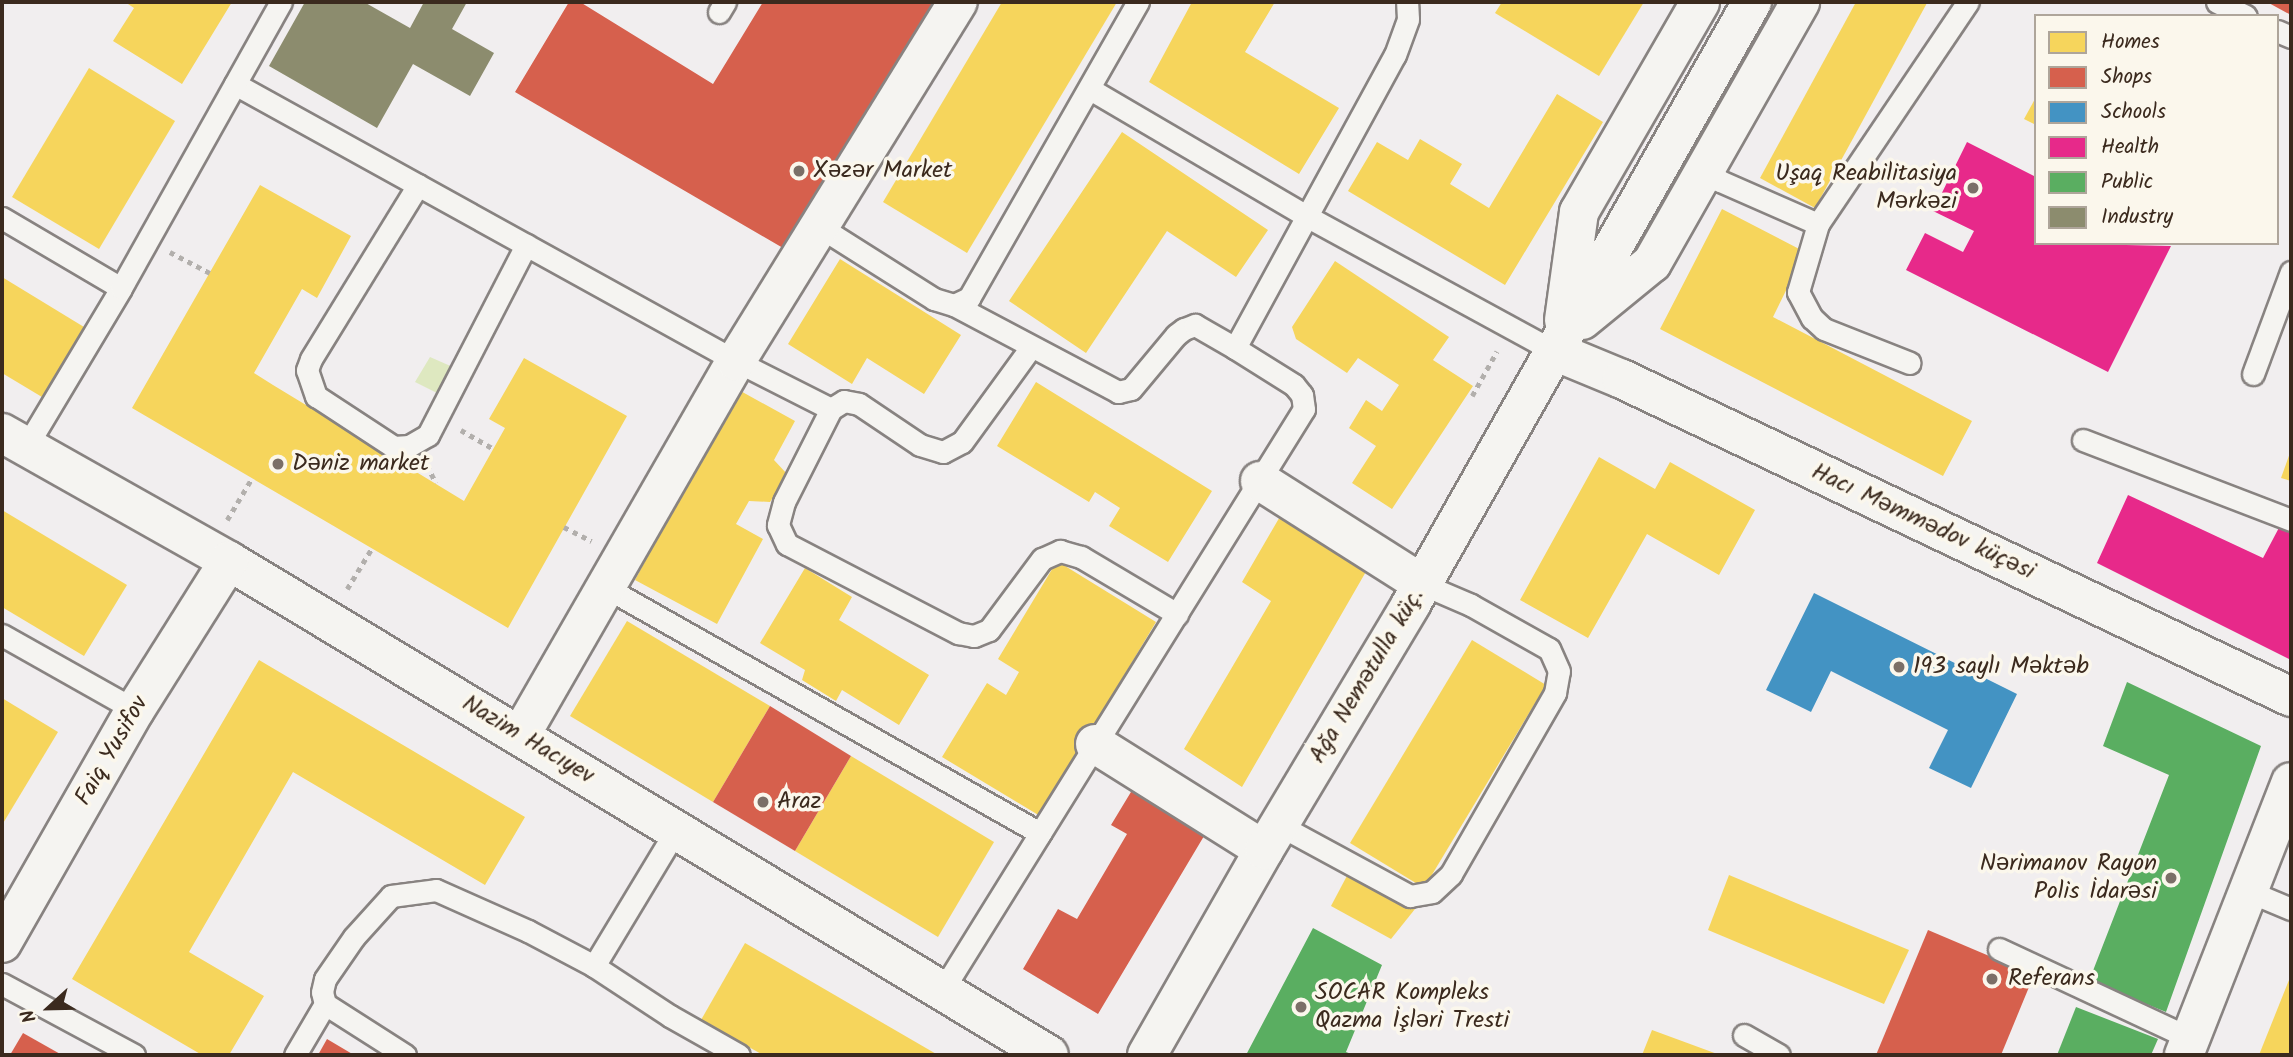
<!DOCTYPE html>
<html>
<head>
<meta charset="utf-8">
<style>
	body { margin:0 }
	#map { position:relative; width:2293px; height:1057px; overflow:hidden; background:#f1eeef; font-family:Kalam,sans-serif }
	div>[style] { position:absolute }
	[style*='--x'] { left:calc(var(--x)*1px); top:calc(var(--y)*1px); width:calc(var(--w)*1px); rotate:calc(var(--a)*1deg) }
	.green>* { inset:0; background:#dee8c0 }
	.homes>* { inset:0; background:#f6d55c }
	.shops>* { inset:0; background:#d6604d }
	.schools>* { inset:0; background:#4393c3 }
	.health>* { inset:0; background:#e7298a }
	.public>* { inset:0; background:#5aae61 }
	.industry>* { inset:0; background:#8c8c6e }
	.path>* { height:4.5px; margin-top:-2.25px; transform-origin:0; background:repeating-linear-gradient(90deg,#b2afac 0 5px,transparent 0 10px) }
	.roads { filter:drop-shadow(2px 0 #888381) drop-shadow(-2px 0 #888381) drop-shadow(0 2px #888381) drop-shadow(0 -2px #888381) }
	.service>* { height:21px; margin:-10.5px; padding:0 10.5px; transform-origin:10.5px; border-radius:10.5px; background:#f5f4f1 }
	.minor>* { height:38px; margin:-19px; padding:0 19px; transform-origin:19px; border-radius:19px; background:#f5f4f1 }
	.tertiary>* { height:38px; margin:-19px; padding:0 19px; transform-origin:19px; border-radius:19px; background:#f5f4f1 }
	.dots>* { width:19px; height:19px; translate:-50% -50%; box-sizing:border-box; border:4px solid #fbf7ec; border-radius:50% }
	span { translate:-50% -50%; white-space:nowrap; text-align:center; line-height:1.15; -webkit-text-stroke:7px #fbf7ec; paint-order:stroke }
	.poi-label { font-size:24px; color:#3b2a1e }
	.left { translate:0 -50%; text-align:left }
	.right { translate:-100% -50%; text-align:right }
	.street-label { font-size:24px; color:#3b2a1e }
	.frame { position:absolute; inset:0; border:4px solid #3b2a1e; pointer-events:none }
	.legend { position:absolute; left:2034px; top:14px; width:245px; height:231px; box-sizing:border-box; background:#fbf7ec; border:2px solid #aea59a; margin:0; padding:9px 12px; list-style:none; font-size:21px; color:#3b2a1e }
	.legend li { display:flex; align-items:center; gap:14px; height:35px }
	.legend b { width:35px; border:2px solid #aea59a }
	.north { position:absolute; left:14px; top:973px; width:70px; height:70px; -webkit-text-stroke:5px #fbf7ec; paint-order:stroke; rotate:248deg; font-size:19px; font-weight:700; line-height:28px; text-align:center; color:#3b2a1e }
	.north::after { content:''; display:block; margin:auto; width:24px; height:32px; background:#3b2a1e; clip-path:polygon(50% 0,100% 100%,50% 72%,0 100%) }
</style>
</head>
<body>
<div id="map">
	<div class="green">
		<i style="clip-path:polygon(430px 357px,455px 368px,441px 395px,415px 382px)"></i>
	</div>
	<div class="homes">
		<i style="clip-path:polygon(125px 2px,232px 2px,182px 84px,113px 41px,134px 8px)"></i>
		<i style="clip-path:polygon(1002px 2px,1117px 2px,967px 253px,883px 202px)"></i>
		<i style="clip-path:polygon(1192px 2px,1275px 2px,1245px 52px,1339px 108px,1299px 174px,1149px 82px)"></i>
		<i style="clip-path:polygon(1502px 2px,1644px 2px,1599px 76px,1495px 13px)"></i>
		<i style="clip-path:polygon(1856px 2px,1927px 3px,1815px 208px,1760px 178px)"></i>
		<i style="clip-path:polygon(89px 68px,175px 121px,99px 249px,12px 197px)"></i>
		<i style="clip-path:polygon(1557px 94px,1603px 122px,1505px 285px,1348px 191px,1377px 142px,1408px 160px,1420px 139px,1462px 164px,1450px 184px,1489px 208px)"></i>
		<i style="clip-path:polygon(2036px 97px,2036px 125px,2024px 119px)"></i>
		<i style="clip-path:polygon(1122px 132px,1268px 230px,1236px 277px,1167px 231px,1086px 353px,1009px 301px)"></i>
		<i style="clip-path:polygon(260px 185px,351px 236px,317px 298px,302px 289px,254px 373px,273px 385px,464px 501px,505px 428px,489px 419px,524px 358px,627px 416px,508px 628px,132px 408px)"></i>
		<i style="clip-path:polygon(1722px 209px,1805px 252px,1773px 317px,1972px 421px,1943px 476px,1660px 329px)"></i>
		<i style="clip-path:polygon(840px 259px,961px 335px,924px 394px,867px 358px,852px 384px,788px 344px)"></i>
		<i style="clip-path:polygon(1335px 261px,1449px 337px,1433px 360px,1473px 386px,1392px 509px,1352px 483px,1376px 446px,1349px 428px,1366px 400px,1382px 411px,1399px 385px,1358px 358px,1347px 373px,1296px 339px,1292px 327px)"></i>
		<i style="clip-path:polygon(2px 277px,84px 327px,42px 397px,2px 373px)"></i>
		<i style="clip-path:polygon(1036px 382px,1212px 491px,1168px 562px,1109px 526px,1120px 508px,1095px 492px,1089px 502px,997px 446px)"></i>
		<i style="clip-path:polygon(737px 389px,795px 421px,774px 460px,788px 475px,770px 502px,749px 501px,736px 524px,763px 539px,717px 624px,635px 580px)"></i>
		<i style="clip-path:polygon(2291px 450px,2291px 481px,2281px 478px)"></i>
		<i style="clip-path:polygon(1599px 457px,1655px 489px,1670px 462px,1755px 510px,1719px 575px,1647px 534px,1588px 638px,1520px 600px)"></i>
		<i style="clip-path:polygon(1285px 508px,1375px 556px,1242px 787px,1184px 749px,1271px 601px,1242px 582px)"></i>
		<i style="clip-path:polygon(2px 510px,127px 585px,84px 656px,2px 607px)"></i>
		<i style="clip-path:polygon(1057px 561px,1156px 622px,1040px 816px,942px 757px,987px 683px,1006px 695px,1019px 672px,998px 659px)"></i>
		<i style="clip-path:polygon(805px 568px,852px 597px,839px 620px,929px 675px,899px 725px,842px 690px,836px 701px,802px 680px,805px 670px,760px 643px)"></i>
		<i style="clip-path:polygon(627px 621px,770px 706px,713px 802px,570px 716px)"></i>
		<i style="clip-path:polygon(1472px 640px,1546px 685px,1424px 888px,1350px 843px)"></i>
		<i style="clip-path:polygon(259px 660px,525px 817px,485px 885px,293px 772px,189px 952px,264px 996px,229px 1055px,202px 1055px,72px 979px)"></i>
		<i style="clip-path:polygon(2px 698px,58px 732px,2px 825px)"></i>
		<i style="clip-path:polygon(851px 756px,994px 842px,938px 937px,795px 851px)"></i>
		<i style="clip-path:polygon(1349px 872px,1415px 909px,1391px 939px,1331px 906px)"></i>
		<i style="clip-path:polygon(1729px 875px,1909px 950px,1884px 1004px,1708px 930px)"></i>
		<i style="clip-path:polygon(745px 943px,938px 1055px,763px 1055px,701px 1020px)"></i>
		<i style="clip-path:polygon(2291px 975px,2291px 1055px,2259px 1055px)"></i>
		<i style="clip-path:polygon(1652px 1030px,1720px 1055px,1642px 1055px)"></i>
	</div>
	<div class="shops">
		<i style="clip-path:polygon(569px 2px,580px 2px,713px 84px,763px 2px,948px 2px,795px 255px,515px 92px)"></i>
		<i style="clip-path:polygon(2267px 2px,2291px 2px,2291px 15px)"></i>
		<i style="clip-path:polygon(770px 706px,851px 756px,795px 851px,713px 802px)"></i>
		<i style="clip-path:polygon(1137px 782px,1210px 826px,1098px 1014px,1023px 969px,1058px 909px,1077px 919px,1127px 834px,1111px 825px)"></i>
		<i style="clip-path:polygon(1928px 930px,2034px 975px,2001px 1055px,1876px 1055px)"></i>
		<i style="clip-path:polygon(23px 1033px,62px 1055px,10px 1055px)"></i>
		<i style="clip-path:polygon(327px 1039px,354px 1055px,318px 1055px)"></i>
	</div>
	<div class="schools">
		<i style="clip-path:polygon(1814px 593px,2017px 694px,1971px 788px,1929px 768px,1948px 730px,1831px 671px,1811px 712px,1766px 690px)"></i>
	</div>
	<div class="health">
		<i style="clip-path:polygon(1967px 142px,2036px 177px,2036px 243px,2171px 246px,2108px 372px,1906px 270px,1925px 233px,1963px 252px,1974px 231px,1933px 211px)"></i>
		<i style="clip-path:polygon(2128px 495px,2263px 558px,2282px 522px,2291px 526px,2291px 660px,2097px 563px)"></i>
	</div>
	<div class="public">
		<i style="clip-path:polygon(2127px 682px,2261px 746px,2166px 1012px,2089px 981px,2169px 775px,2103px 746px)"></i>
		<i style="clip-path:polygon(1313px 928px,1382px 965px,1346px 1052px,1354px 1055px,1246px 1055px)"></i>
		<i style="clip-path:polygon(2076px 1007px,2158px 1039px,2151px 1055px,2057px 1055px)"></i>
	</div>
	<div class="industry">
		<i style="clip-path:polygon(305px 2px,364px 2px,410px 28px,424px 2px,467px 2px,452px 29px,494px 53px,470px 96px,413px 64px,377px 128px,269px 66px)"></i>
	</div>
	<div class="path">
		<i style="--x:170;--y:252;--w:45;--a:27.7"></i>
		<i style="--x:1472;--y:396;--w:51;--a:-60.9"></i>
		<i style="--x:461;--y:430;--w:38;--a:30"></i>
		<i style="--x:427;--y:465;--w:20;--a:63"></i>
		<i style="--x:227;--y:520;--w:49;--a:-59.2"></i>
		<i style="--x:564;--y:527;--w:31;--a:27"></i>
		<i style="--x:347;--y:589;--w:48;--a:-58.6"></i>
	</div>
	<div class="roads">
		<div class="service">
			<i style="--x:2217;--y:2;--w:32;--a:26"></i>
			<i style="--x:719;--y:12;--w:12;--a:-59"></i>
			<i style="--x:2277;--y:31;--w:15;--a:23"></i>
			<i style="--x:235;--y:84;--w:572;--a:28.94"></i>
			<i style="--x:736;--y:361;--w:106;--a:26.8"></i>
			<i style="--x:831;--y:409;--w:15;--a:-32"></i>
			<i style="--x:844;--y:401;--w:15;--a:11"></i>
			<i style="--x:859;--y:404;--w:73;--a:33.9"></i>
			<i style="--x:920;--y:445;--w:24;--a:17"></i>
			<i style="--x:943;--y:452;--w:21;--a:-28"></i>
			<i style="--x:962;--y:442;--w:117;--a:-54"></i>
			<i style="--x:1090;--y:89;--w:253;--a:30.4"></i>
			<i style="--x:1308;--y:217;--w:280;--a:28.6"></i>
			<i style="--x:1705;--y:171;--w:18;--a:34"></i>
			<i style="--x:1720;--y:181;--w:107;--a:23.7"></i>
			<i style="--x:1818;--y:224;--w:268;--a:-56"></i>
			<i style="--x:418;--y:185;--w:204;--a:121.6"></i>
			<i style="--x:311;--y:359;--w:12;--a:110"></i>
			<i style="--x:307;--y:370;--w:28;--a:71"></i>
			<i style="--x:316;--y:396;--w:93;--a:33.2"></i>
			<i style="--x:394;--y:447;--w:15;--a:-4"></i>
			<i style="--x:409;--y:446;--w:22;--a:-30"></i>
			<i style="--x:428;--y:435;--w:214;--a:-62.7"></i>
			<i style="--x:2;--y:218;--w:138;--a:30.5"></i>
			<i style="--x:1818;--y:224;--w:71;--a:106.4"></i>
			<i style="--x:1798;--y:292;--w:30;--a:62"></i>
			<i style="--x:1812;--y:318;--w:16;--a:43"></i>
			<i style="--x:1824;--y:329;--w:92;--a:21.6"></i>
			<i style="--x:820;--y:227;--w:135;--a:32.3"></i>
			<i style="--x:934;--y:299;--w:21;--a:17"></i>
			<i style="--x:954;--y:305;--w:17;--a:-25"></i>
			<i style="--x:969;--y:298;--w:341;--a:-60.3"></i>
			<i style="--x:954;--y:305;--w:186;--a:27.9"></i>
			<i style="--x:1118;--y:392;--w:13;--a:-13"></i>
			<i style="--x:1131;--y:389;--w:70;--a:-50.2"></i>
			<i style="--x:1176;--y:335;--w:10;--a:-37"></i>
			<i style="--x:1184;--y:329;--w:12;--a:-20"></i>
			<i style="--x:1195;--y:325;--w:46;--a:29.9"></i>
			<i style="--x:2253;--y:374;--w:109;--a:-69.6"></i>
			<i style="--x:831;--y:409;--w:104;--a:116.8"></i>
			<i style="--x:784;--y:502;--w:24;--a:105"></i>
			<i style="--x:778;--y:525;--w:21;--a:65"></i>
			<i style="--x:787;--y:544;--w:193;--a:27.5"></i>
			<i style="--x:958;--y:633;--w:16;--a:11"></i>
			<i style="--x:974;--y:636;--w:16;--a:-22"></i>
			<i style="--x:989;--y:630;--w:89;--a:-53.3"></i>
			<i style="--x:1042;--y:559;--w:20;--a:-24"></i>
			<i style="--x:1060;--y:551;--w:22;--a:16"></i>
			<i style="--x:1081;--y:557;--w:112;--a:30.7"></i>
			<i style="--x:2083;--y:440;--w:223;--a:21"></i>
			<i style="--x:26;--y:447;--w:185;--a:-59.1"></i>
			<i style="--x:121;--y:288;--w:328;--a:-60.8"></i>
			<i style="--x:605;--y:587;--w:500;--a:29.5"></i>
			<i style="--x:2;--y:635;--w:153;--a:29.4"></i>
			<i style="--x:1279;--y:825;--w:149;--a:28.5"></i>
			<i style="--x:1410;--y:896;--w:22;--a:-10"></i>
			<i style="--x:1432;--y:892;--w:26;--a:-43"></i>
			<i style="--x:1451;--y:874;--w:209;--a:-60.1"></i>
			<i style="--x:1555;--y:693;--w:22;--a:-80"></i>
			<i style="--x:1559;--y:671;--w:24;--a:-114"></i>
			<i style="--x:1549;--y:649;--w:90;--a:-150.6"></i>
			<i style="--x:1471;--y:605;--w:53;--a:-156.8"></i>
			<i style="--x:2248;--y:891;--w:47;--a:22.7"></i>
			<i style="--x:1999;--y:949;--w:211;--a:25"></i>
			<i style="--x:594;--y:966;--w:159;--a:-58.9"></i>
			<i style="--x:2;--y:984;--w:150;--a:28.3"></i>
			<i style="--x:942;--y:991;--w:685;--a:-58.12"></i>
			<i style="--x:1304;--y:409;--w:14;--a:-98"></i>
			<i style="--x:1302;--y:395;--w:13;--a:-129"></i>
			<i style="--x:1294;--y:385;--w:70;--a:-147.9"></i>
			<i style="--x:1235;--y:348;--w:334;--a:-61.4"></i>
			<i style="--x:1395;--y:55;--w:38;--a:-70"></i>
			<i style="--x:1408;--y:19;--w:17;--a:-93"></i>
			<i style="--x:1744;--y:1035;--w:40;--a:29.7"></i>
			<i style="--x:295;--y:1055;--w:59;--a:-59.5"></i>
			<i style="--x:405;--y:1055;--w:95;--a:-147.5"></i>
			<i style="--x:325;--y:1004;--w:12;--a:-104"></i>
			<i style="--x:322;--y:992;--w:13;--a:-77"></i>
			<i style="--x:325;--y:979;--w:51;--a:-55.4"></i>
			<i style="--x:354;--y:937;--w:55;--a:-47.9"></i>
			<i style="--x:391;--y:896;--w:45;--a:-7.6"></i>
			<i style="--x:436;--y:890;--w:101;--a:24"></i>
			<i style="--x:528;--y:931;--w:75;--a:27.9"></i>
			<i style="--x:594;--y:966;--w:91;--a:33.3"></i>
			<i style="--x:670;--y:1016;--w:79;--a:29.5"></i>
		</div>
		<div class="minor">
			<i style="--x:1554;--y:351;--w:74;--a:22.4"></i>
			<i style="--x:1622;--y:379;--w:741;--a:25.42"></i>
			<i style="--x:2;--y:433;--w:261;--a:29.4"></i>
			<i style="--x:229;--y:561;--w:957;--a:31.07"></i>
			<i style="--x:1260;--y:481;--w:192;--a:32.4"></i>
			<i style="--x:520;--y:736;--w:433;--a:-60.1"></i>
			<i style="--x:736;--y:361;--w:422;--a:-58.3"></i>
			<i style="--x:1095;--y:744;--w:199;--a:32.1"></i>
			<i style="--x:2;--y:943;--w:268;--a:-60.3"></i>
			<i style="--x:135;--y:710;--w:176;--a:-57.8"></i>
			<i style="--x:2184;--y:1055;--w:293;--a:-68.6"></i>
		</div>
		<div class="tertiary">
			<i style="--x:1564;--y:320;--w:109;--a:-82.1"></i>
			<i style="--x:1579;--y:212;--w:242;--a:-60"></i>
			<i style="--x:1582;--y:320;--w:90;--a:-39.2"></i>
			<i style="--x:1652;--y:263;--w:300;--a:-60.4"></i>
			<i style="--x:1147;--y:1055;--w:236;--a:-60.3"></i>
			<i style="--x:1264;--y:850;--w:287;--a:-59.1"></i>
			<i style="--x:1411;--y:604;--w:692;--a:-60.47"></i>
		</div>
	</div>
	<div class="dots">
		<i style="left:799px;top:171px;background:#7b6f67"></i>
		<i style="left:1973px;top:188px;background:#7b6f67"></i>
		<i style="left:278px;top:464px;background:#7b6f67"></i>
		<i style="left:1899px;top:667px;background:#7b6f67"></i>
		<i style="left:763px;top:802px;background:#7b6f67"></i>
		<i style="left:2171px;top:878px;background:#7b6f67"></i>
		<i style="left:1992px;top:979px;background:#7b6f67"></i>
		<i style="left:1301px;top:1007px;background:#7b6f67"></i>
	</div>
	<div class="poi-label">
		<span class="left" style="left:813px;top:171px">Xəzər Market</span>
		<span class="right" style="left:1957px;top:188px">Uşaq Reabilitasiya<br>Mərkəzi</span>
		<span class="left" style="left:292px;top:464px">Dəniz market</span>
		<span class="left" style="left:1913px;top:667px">193 saylı Məktəb</span>
		<span class="left" style="left:777px;top:802px">Araz</span>
		<span class="right" style="left:2157px;top:878px">Nərimanov Rayon<br>Polis İdarəsi</span>
		<span class="left" style="left:2008px;top:979px">Referans</span>
		<span class="left" style="left:1315px;top:1007px">SOCAR Kompleks<br>Qazma İşləri Tresti</span>
	</div>
	<div class="street-label">
		<span style="left:1923px;top:522px;rotate:25deg">Hacı Məmmədov küçəsi</span>
		<span style="left:1367px;top:676px;rotate:-59deg">Ağa Nemətulla küç.</span>
		<span style="left:528px;top:740px;rotate:31deg">Nazim Hacıyev</span>
		<span style="left:112px;top:751px;rotate:-60deg">Faiq Yusifov</span>
	</div>
	<div class="frame"></div>
	<ul class="legend">
	<li><b style="height:19px;background:#f6d55c"></b>Homes</li>
	<li><b style="height:19px;background:#d6604d"></b>Shops</li>
	<li><b style="height:19px;background:#4393c3"></b>Schools</li>
	<li><b style="height:19px;background:#e7298a"></b>Health</li>
	<li><b style="height:19px;background:#5aae61"></b>Public</li>
	<li><b style="height:19px;background:#8c8c6e"></b>Industry</li>
	</ul>
	<div class="north">N</div>
</div>
</body>
</html>
